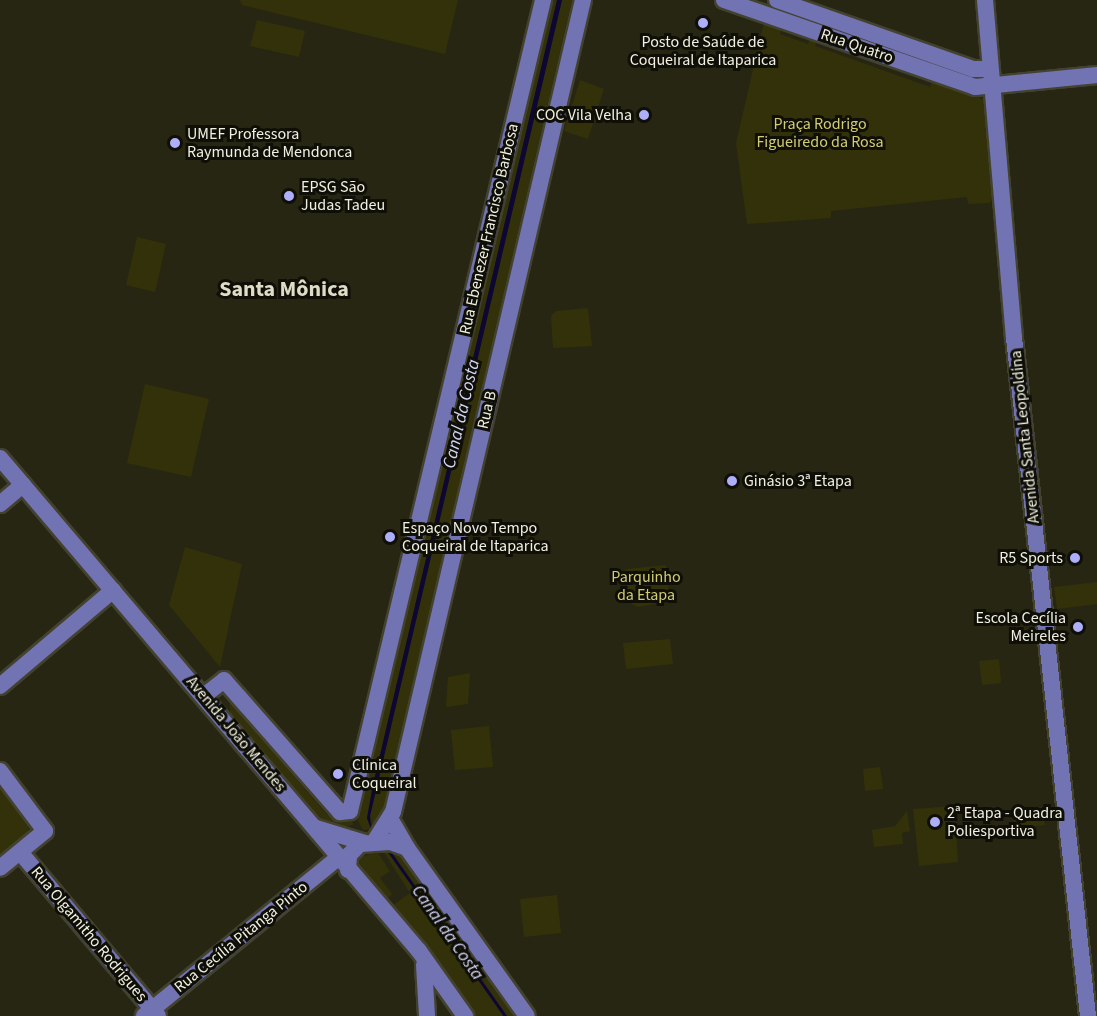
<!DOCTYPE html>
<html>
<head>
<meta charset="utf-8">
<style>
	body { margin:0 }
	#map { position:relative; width:1097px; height:1016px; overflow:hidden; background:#272613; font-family:"Source Sans 3",sans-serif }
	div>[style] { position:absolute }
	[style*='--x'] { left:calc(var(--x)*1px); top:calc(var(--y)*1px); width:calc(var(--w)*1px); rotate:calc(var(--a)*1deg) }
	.green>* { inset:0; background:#33310a }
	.water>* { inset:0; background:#0e0633 }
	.stream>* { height:3px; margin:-1.5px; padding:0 1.5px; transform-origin:1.5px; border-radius:1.5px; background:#0e0633 }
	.roads { filter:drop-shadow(2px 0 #434230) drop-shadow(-2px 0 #434230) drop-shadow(0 2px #434230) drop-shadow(0 -2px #434230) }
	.secondary>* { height:16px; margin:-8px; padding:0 8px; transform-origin:8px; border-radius:8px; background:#7273b3 }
	.dots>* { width:16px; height:16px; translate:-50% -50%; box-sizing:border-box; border:3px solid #0f0f07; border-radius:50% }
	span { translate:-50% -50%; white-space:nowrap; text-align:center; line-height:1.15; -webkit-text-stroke:6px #0f0f07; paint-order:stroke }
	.poi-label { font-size:16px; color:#f0f0e3 }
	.right { translate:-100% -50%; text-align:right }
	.left { translate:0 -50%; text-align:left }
	.street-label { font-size:16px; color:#f0f0e3 }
	.park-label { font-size:16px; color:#d2cd72 }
	.water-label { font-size:18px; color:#d4d6f7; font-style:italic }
	.district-label { font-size:22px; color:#dddcc4; font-weight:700 }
</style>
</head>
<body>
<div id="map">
	<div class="green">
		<i style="clip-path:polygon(240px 0,458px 0,445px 54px,242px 5px)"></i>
		<i style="clip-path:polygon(550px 0,557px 0,373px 785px,367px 818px,371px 829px,363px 830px,358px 821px,374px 755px,371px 750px)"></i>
		<i style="clip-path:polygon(562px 0,572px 0,383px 813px,373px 828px,370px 816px)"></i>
		<i style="clip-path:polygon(257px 20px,305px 31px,299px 57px,250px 46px)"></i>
		<i style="clip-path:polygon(764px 22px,782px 27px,780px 34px,808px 44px,810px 37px,817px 40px,815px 46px,930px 87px,932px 80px,983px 99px,995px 198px,989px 203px,968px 204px,967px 197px,831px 211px,831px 218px,747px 224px,736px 143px)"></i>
		<i style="clip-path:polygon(580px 80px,604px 89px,588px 139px,564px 131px)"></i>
		<i style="clip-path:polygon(137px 237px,166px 244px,155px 292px,126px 285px)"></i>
		<i style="clip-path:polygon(588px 308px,592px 346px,553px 348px,551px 316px,556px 311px)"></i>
		<i style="clip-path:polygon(145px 384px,209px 399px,191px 477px,127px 463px)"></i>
		<i style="clip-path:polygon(185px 547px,242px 564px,220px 667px,169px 605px)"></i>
		<i style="clip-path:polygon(666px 565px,669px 592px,665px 602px,638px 607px,632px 604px,627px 597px,626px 569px)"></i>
		<i style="clip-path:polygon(1097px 582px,1097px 604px,1057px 609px,1054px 587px)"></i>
		<i style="clip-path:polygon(670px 639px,673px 664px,626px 669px,623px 643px)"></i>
		<i style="clip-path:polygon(999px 659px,1001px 683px,982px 685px,979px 661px)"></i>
		<i style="clip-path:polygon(470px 673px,468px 704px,446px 707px,448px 677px)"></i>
		<i style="clip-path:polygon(230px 696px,233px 705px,288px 764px,286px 767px,327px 815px,352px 817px,353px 825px,340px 828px,318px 818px,230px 712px)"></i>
		<i style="clip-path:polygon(489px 726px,493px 767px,455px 770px,451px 730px)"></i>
		<i style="clip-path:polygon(880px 767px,883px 789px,865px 791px,863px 769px)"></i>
		<i style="clip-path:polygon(0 780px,29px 826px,27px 838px,0 862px)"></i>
		<i style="clip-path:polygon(954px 806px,958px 862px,919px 866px,913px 809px)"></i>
		<i style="clip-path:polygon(1042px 807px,1045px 825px,1015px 828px,1013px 811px)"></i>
		<i style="clip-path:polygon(907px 811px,910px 831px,902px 833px,903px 844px,874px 847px,872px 830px,895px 826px)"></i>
		<i style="clip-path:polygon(391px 850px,399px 853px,515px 1016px,476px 1016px,428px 946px,392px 906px,410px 893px,383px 851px)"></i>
		<i style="clip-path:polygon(378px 853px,390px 871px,380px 878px,392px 894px,387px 899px,356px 864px,358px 857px)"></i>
		<i style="clip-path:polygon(557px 895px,561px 933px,524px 937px,520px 899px)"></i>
	</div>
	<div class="water">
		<i style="clip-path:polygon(557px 0,562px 0,370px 816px,371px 829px,367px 818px,373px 785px)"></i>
	</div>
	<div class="stream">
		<i style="--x:388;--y:850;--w:203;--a:54.8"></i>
	</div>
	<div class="roads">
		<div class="secondary">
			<i style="--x:724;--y:0;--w:266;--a:19.1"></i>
			<i style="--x:975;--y:87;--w:123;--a:-5.6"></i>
			<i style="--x:777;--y:0;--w:208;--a:19.4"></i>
			<i style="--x:973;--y:69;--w:17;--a:0"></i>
			<i style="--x:985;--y:0;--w:339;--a:85.1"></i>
			<i style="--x:1014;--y:338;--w:682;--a:83.77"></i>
			<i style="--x:0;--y:458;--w:647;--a:49.64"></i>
			<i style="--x:419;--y:951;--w:80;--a:54.7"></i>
			<i style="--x:0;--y:504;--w:30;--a:-40"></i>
			<i style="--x:0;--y:686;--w:148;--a:-40.3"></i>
			<i style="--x:205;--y:695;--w:24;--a:-38"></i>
			<i style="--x:224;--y:680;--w:176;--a:48.7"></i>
			<i style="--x:340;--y:812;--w:10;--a:-6"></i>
			<i style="--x:350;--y:811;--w:834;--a:-76.61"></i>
			<i style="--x:0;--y:771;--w:75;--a:53.1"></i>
			<i style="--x:45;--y:831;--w:58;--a:140.6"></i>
			<i style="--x:391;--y:820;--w:32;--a:60"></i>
			<i style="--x:407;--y:848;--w:206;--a:54.5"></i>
			<i style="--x:316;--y:828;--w:51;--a:17"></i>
			<i style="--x:374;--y:842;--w:36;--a:-58"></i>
			<i style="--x:393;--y:812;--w:834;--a:-76.83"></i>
			<i style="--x:20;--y:852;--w:214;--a:49.9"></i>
			<i style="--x:348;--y:870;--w:15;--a:-86"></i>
			<i style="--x:349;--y:855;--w:16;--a:-45"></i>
			<i style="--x:360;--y:844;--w:30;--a:-4"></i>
			<i style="--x:390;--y:842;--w:18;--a:19"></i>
			<i style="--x:424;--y:965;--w:51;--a:86.6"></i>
			<i style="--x:144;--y:1016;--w:250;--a:-39.2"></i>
		</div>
	</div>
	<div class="dots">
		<i style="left:703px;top:23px;background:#adaffb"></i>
		<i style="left:644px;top:115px;background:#adaffb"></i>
		<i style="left:175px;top:143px;background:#adaffb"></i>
		<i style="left:289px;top:196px;background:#adaffb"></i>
		<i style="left:732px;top:481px;background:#adaffb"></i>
		<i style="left:390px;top:537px;background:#adaffb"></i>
		<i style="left:1075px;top:558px;background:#adaffb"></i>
		<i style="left:1078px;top:627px;background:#adaffb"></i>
		<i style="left:338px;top:774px;background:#adaffb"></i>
		<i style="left:935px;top:822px;background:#adaffb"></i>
	</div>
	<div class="poi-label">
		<span style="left:703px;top:51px">Posto de Saúde de<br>Coqueiral de Itaparica</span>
		<span class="right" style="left:632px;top:115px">COC Vila Velha</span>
		<span class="left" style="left:187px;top:143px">UMEF Professora<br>Raymunda de Mendonca</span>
		<span class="left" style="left:301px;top:196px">EPSG São<br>Judas Tadeu</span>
		<span class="left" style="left:744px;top:481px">Ginásio 3ª Etapa</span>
		<span class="left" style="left:402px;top:537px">Espaço Novo Tempo<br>Coqueiral de Itaparica</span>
		<span class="right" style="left:1063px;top:558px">R5 Sports</span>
		<span class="right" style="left:1066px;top:627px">Escola Cecília<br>Meireles</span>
		<span class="left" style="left:352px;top:774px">Clinica<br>Coqueiral</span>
		<span class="left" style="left:947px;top:822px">2ª Etapa - Quadra<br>Poliesportiva</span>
	</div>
	<div class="street-label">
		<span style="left:857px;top:46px;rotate:19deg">Rua Quatro</span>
		<span style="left:489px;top:229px;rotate:-77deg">Rua Ebenezer Francisco Barbosa</span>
		<span style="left:487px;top:410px;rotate:-77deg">Rua B</span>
		<span style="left:1025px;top:437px;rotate:-96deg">Avenida Santa Leopoldina</span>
		<span style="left:236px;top:734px;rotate:50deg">Avenida João Mendes</span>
		<span style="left:89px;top:934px;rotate:50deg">Rua Olgamitho Rodrigues</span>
		<span style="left:241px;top:937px;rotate:-39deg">Rua Cecília Pitanga Pinto</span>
	</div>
	<div class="park-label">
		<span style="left:820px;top:133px">Praça Rodrigo<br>Figueiredo da Rosa</span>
		<span style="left:646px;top:586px">Parquinho<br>da Etapa</span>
	</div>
	<div class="water-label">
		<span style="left:462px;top:414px;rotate:-77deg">Canal da Costa</span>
		<span style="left:447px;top:933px;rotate:55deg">Canal da Costa</span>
	</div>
	<div class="district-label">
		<span style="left:284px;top:290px">Santa Mônica</span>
	</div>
</div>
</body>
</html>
